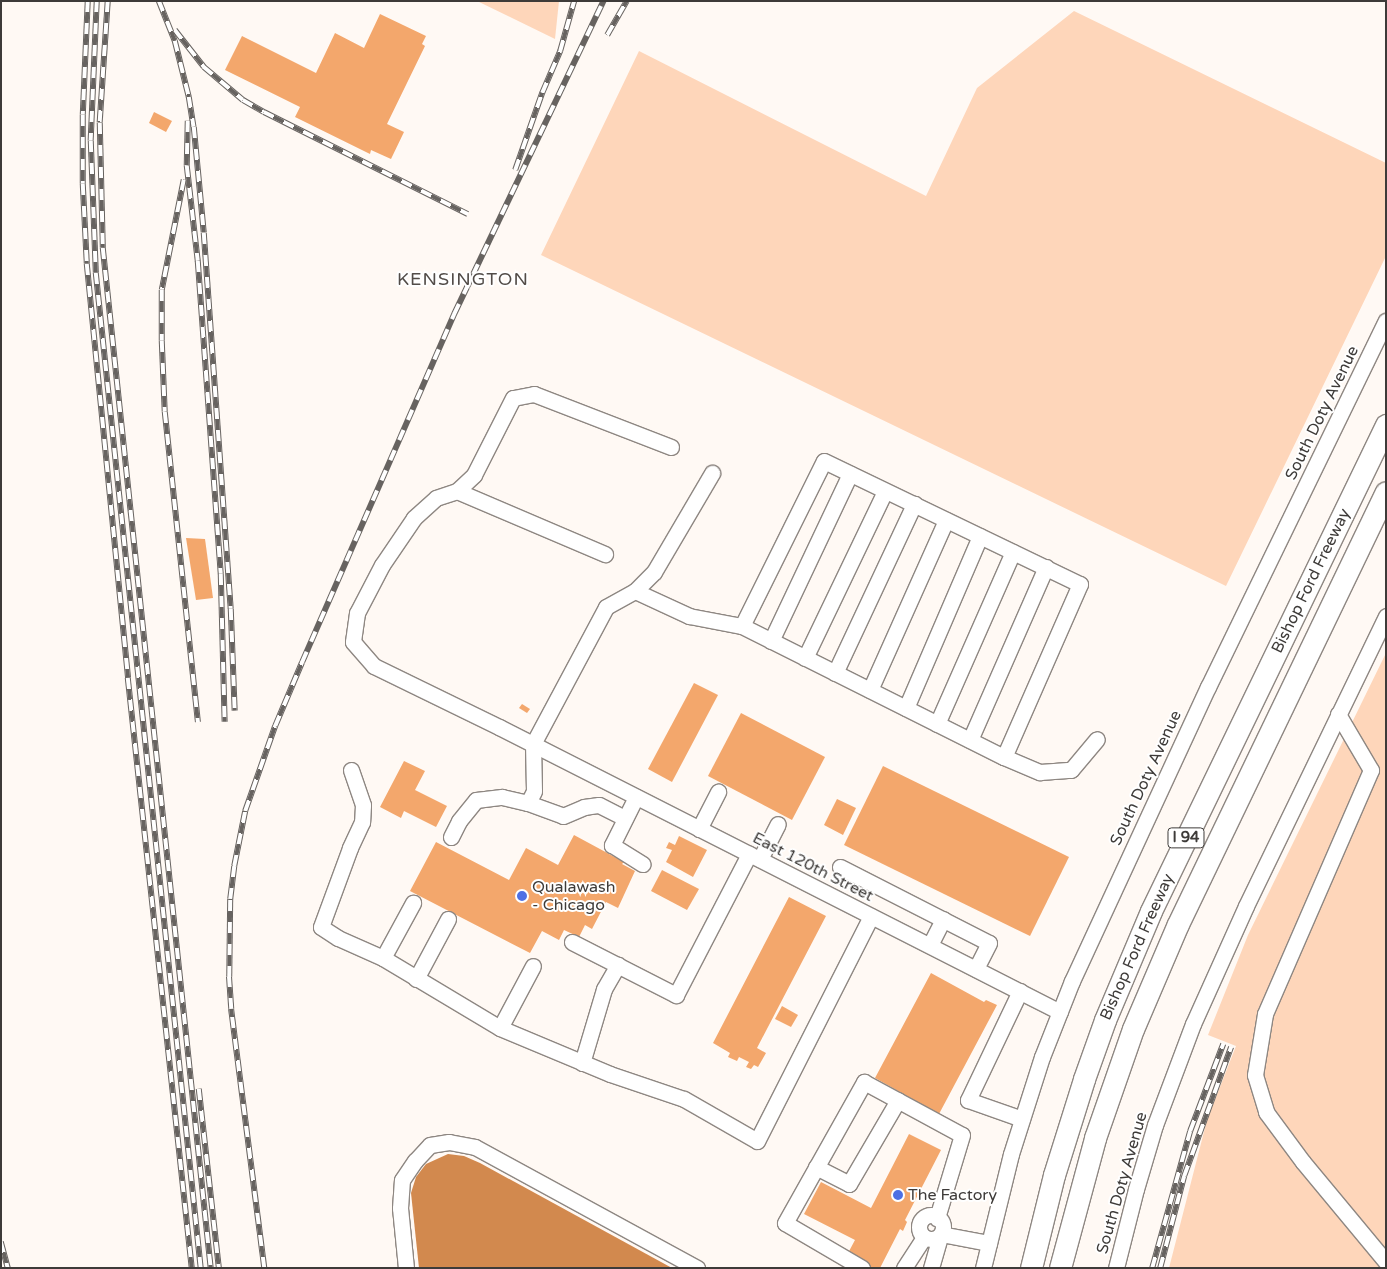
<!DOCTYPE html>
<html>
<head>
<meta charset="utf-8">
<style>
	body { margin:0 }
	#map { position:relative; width:1387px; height:1269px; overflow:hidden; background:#fff9f4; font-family:"Varela Round",sans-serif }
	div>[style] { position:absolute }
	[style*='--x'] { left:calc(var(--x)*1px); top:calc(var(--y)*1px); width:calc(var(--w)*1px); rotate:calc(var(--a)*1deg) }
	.green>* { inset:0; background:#fed6ba }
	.water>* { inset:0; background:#d2894e }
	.building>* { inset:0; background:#f3a76c }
	.roads { filter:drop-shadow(1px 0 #8e8782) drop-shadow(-1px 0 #8e8782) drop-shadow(0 1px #8e8782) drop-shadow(0 -1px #8e8782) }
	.minor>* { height:15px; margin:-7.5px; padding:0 7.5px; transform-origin:7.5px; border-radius:7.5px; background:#fff }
	.minor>.ring { margin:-7.5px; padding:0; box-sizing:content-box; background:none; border:15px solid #fff; border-radius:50% }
	.highway>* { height:21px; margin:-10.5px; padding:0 10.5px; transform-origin:10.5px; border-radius:10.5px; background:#fff }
	.rail>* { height:5.5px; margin-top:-2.75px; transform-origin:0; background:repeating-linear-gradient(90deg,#fff 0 11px,#676360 0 22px); box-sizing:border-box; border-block:1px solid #676360 }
	.dots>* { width:14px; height:14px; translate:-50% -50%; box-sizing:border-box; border:2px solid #fff; border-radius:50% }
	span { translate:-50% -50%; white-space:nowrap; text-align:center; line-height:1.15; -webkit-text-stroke:4px #fff; paint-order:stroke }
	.shield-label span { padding:1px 4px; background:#fff; border:1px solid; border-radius:4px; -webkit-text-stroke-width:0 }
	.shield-label { font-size:15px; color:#3e3b39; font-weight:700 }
	.street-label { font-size:16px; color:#3e3b39 }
	.poi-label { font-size:16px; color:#3e3b39 }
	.left { translate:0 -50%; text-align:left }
	.neighbourhood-label { font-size:18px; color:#524c48; letter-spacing:1px }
	.frame { position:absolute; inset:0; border:2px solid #3e3b39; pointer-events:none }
</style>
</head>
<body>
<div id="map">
	<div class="green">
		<i style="clip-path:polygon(477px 1px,559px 1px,555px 39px)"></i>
		<i style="clip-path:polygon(1074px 11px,1386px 163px,1386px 256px,1226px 586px,541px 255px,639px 51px,926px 196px,977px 88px)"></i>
		<i style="clip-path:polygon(1386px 653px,1386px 1268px,1169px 1268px,1207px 1120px,1236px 1046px,1208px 1035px,1248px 935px)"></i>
	</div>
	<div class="water">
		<i style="clip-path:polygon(448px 1154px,464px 1156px,480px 1163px,672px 1268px,419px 1268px,411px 1193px,416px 1177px,426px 1164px)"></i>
	</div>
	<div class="building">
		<i style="clip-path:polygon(380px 14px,426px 36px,422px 44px,425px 46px,387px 124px,404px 132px,391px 159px,371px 150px,370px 154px,295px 117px,300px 107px,225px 70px,242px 36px,316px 73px,335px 33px,364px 48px)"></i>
		<i style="clip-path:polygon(154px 112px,172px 121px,166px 132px,149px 123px)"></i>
		<i style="clip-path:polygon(186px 538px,205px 539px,213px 598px,196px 600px)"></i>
		<i style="clip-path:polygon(694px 683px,718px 695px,672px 782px,648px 769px)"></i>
		<i style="clip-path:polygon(522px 704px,530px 709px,527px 713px,519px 708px)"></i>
		<i style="clip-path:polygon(741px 713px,825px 757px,792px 820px,708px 776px)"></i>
		<i style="clip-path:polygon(404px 761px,425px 771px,415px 790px,447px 806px,436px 827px,404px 811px,401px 818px,380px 807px)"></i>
		<i style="clip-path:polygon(883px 766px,1069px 857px,1030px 936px,844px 845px)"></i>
		<i style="clip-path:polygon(837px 799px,856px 808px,843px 835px,824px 825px)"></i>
		<i style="clip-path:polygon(574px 835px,624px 862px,622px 864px,635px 871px,618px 908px,606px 902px,592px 929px,585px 925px,579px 937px,564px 930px,559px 940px,542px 931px,530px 953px,410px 891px,436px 842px,509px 880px,526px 848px,558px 865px)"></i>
		<i style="clip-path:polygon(679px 836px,707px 850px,693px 877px,666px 862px,672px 850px,666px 848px,669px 842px,675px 845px)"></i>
		<i style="clip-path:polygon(662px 870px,699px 889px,687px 910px,651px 891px)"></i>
		<i style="clip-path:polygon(789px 897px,826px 916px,757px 1048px,766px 1053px,758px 1067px,754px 1065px,751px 1069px,746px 1067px,749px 1062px,739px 1057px,737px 1061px,728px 1057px,730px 1053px,713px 1043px)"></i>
		<i style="clip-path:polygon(931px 973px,984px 1002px,986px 1000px,997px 1005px,939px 1114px,875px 1078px)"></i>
		<i style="clip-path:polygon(782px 1006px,798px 1015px,791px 1027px,775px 1019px)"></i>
		<i style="clip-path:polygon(909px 1134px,941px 1150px,905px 1220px,907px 1222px,903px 1231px,900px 1229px,880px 1268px,871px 1268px,847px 1255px,855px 1240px,804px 1214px,821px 1182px,871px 1208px)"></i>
	</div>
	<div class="roads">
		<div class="minor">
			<i style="--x:671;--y:447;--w:147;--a:-158.9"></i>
			<i style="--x:534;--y:394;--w:21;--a:169"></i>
			<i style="--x:513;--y:398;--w:86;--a:116.9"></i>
			<i style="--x:474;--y:475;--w:23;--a:137"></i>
			<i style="--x:457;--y:491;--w:22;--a:162"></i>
			<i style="--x:436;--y:498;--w:30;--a:138"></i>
			<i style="--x:414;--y:518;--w:57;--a:124.2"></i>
			<i style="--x:382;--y:565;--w:54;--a:117.5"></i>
			<i style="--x:357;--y:613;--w:29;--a:98"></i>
			<i style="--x:353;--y:642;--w:32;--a:49"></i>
			<i style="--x:374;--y:666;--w:139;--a:26"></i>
			<i style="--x:499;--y:727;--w:629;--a:26.93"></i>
			<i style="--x:457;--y:491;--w:161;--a:23.1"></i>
			<i style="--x:635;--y:591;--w:60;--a:24.8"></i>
			<i style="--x:689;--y:616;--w:54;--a:10.7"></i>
			<i style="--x:742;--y:626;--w:293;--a:26.6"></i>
			<i style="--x:1004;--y:757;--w:39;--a:23"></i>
			<i style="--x:1040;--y:772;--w:31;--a:-4"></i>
			<i style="--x:1071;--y:770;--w:40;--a:-50"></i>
			<i style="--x:742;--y:626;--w:184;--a:-63.6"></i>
			<i style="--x:824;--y:461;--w:284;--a:25.7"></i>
			<i style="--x:1080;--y:584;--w:189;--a:113.7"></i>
			<i style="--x:771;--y:641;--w:185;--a:-64.7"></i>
			<i style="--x:805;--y:658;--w:185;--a:-64.4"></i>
			<i style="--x:835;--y:673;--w:187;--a:-64.9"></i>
			<i style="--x:870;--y:690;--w:186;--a:-65.9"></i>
			<i style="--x:906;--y:708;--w:187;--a:-66.7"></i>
			<i style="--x:1338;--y:714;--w:65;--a:59.5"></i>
			<i style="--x:1371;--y:770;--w:266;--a:113.5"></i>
			<i style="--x:1265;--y:1014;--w:62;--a:99.3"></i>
			<i style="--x:1255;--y:1075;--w:39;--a:73"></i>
			<i style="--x:1266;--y:1112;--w:62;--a:53.5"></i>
			<i style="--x:1303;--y:1162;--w:130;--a:50.3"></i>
			<i style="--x:937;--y:724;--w:188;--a:-66.2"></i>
			<i style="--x:970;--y:740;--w:189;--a:-66.3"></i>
			<i style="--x:351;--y:770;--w:37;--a:71"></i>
			<i style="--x:363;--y:805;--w:17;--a:93"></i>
			<i style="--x:362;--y:822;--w:29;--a:115"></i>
			<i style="--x:350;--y:848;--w:84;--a:110.2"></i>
			<i style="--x:321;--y:927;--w:20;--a:33"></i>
			<i style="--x:338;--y:938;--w:49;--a:24"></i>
			<i style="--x:383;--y:958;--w:136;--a:30.9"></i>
			<i style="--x:500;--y:1028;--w:119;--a:22.7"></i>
			<i style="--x:610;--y:1074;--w:78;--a:18.7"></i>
			<i style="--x:684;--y:1099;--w:84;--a:29.9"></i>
			<i style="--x:757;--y:1141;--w:252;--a:-63.1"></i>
			<i style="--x:636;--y:797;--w:54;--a:116.6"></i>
			<i style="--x:612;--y:845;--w:36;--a:32"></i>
			<i style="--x:528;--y:803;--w:13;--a:-63"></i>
			<i style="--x:534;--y:791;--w:47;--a:-91.2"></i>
			<i style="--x:533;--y:744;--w:155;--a:-61.9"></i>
			<i style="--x:606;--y:607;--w:33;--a:-29"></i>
			<i style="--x:635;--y:591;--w:27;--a:-45"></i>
			<i style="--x:654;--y:572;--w:115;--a:-59.6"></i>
			<i style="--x:699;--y:829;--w:42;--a:-62.8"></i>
			<i style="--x:451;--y:837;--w:18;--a:-63"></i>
			<i style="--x:459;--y:821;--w:27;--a:-51"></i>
			<i style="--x:476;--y:800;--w:26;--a:-7"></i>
			<i style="--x:502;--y:797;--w:27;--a:13"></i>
			<i style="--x:528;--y:803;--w:37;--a:20"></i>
			<i style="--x:563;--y:816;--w:23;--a:-23"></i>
			<i style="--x:584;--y:807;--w:15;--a:-8"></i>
			<i style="--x:599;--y:805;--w:29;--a:27"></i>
			<i style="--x:760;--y:859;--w:39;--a:-63"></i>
			<i style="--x:840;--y:867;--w:167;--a:27"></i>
			<i style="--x:989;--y:943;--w:29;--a:117"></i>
			<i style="--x:572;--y:942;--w:117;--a:27"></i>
			<i style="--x:676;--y:995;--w:159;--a:-62.6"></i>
			<i style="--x:930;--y:945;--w:29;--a:-63"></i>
			<i style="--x:383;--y:958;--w:63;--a:-61.4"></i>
			<i style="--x:416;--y:979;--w:68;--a:-61.9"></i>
			<i style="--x:1020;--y:991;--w:121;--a:115.5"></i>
			<i style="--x:968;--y:1100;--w:57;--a:19.4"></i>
			<i style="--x:500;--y:1028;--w:70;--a:-62"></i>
			<i style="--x:582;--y:1063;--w:77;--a:-73.4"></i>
			<i style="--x:604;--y:989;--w:28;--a:-60"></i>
			<i style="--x:816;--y:1167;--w:37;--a:27"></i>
			<i style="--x:849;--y:1184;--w:97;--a:-59.7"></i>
			<i class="ring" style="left:919px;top:1215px;width:9px;height:9px"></i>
			<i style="--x:406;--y:1268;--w:60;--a:-95.7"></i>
			<i style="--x:400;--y:1208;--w:28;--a:-86"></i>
			<i style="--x:402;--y:1180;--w:23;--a:-56"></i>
			<i style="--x:415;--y:1161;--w:22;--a:-47"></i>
			<i style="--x:430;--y:1145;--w:19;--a:-9"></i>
			<i style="--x:449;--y:1142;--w:26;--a:11"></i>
			<i style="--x:475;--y:1147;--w:253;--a:28.6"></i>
			<i style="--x:862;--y:1268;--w:89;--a:-149.7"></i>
			<i style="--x:785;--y:1223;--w:162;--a:-60.7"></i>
			<i style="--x:864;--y:1082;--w:111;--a:28.4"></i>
			<i style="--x:962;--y:1135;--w:87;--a:106.8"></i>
			<i style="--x:904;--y:1268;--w:37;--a:-57"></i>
			<i style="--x:931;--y:1268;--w:35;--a:-74"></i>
			<i style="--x:941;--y:1234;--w:49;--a:10.6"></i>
			<i style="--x:983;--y:1268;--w:117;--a:-76.2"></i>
			<i style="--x:1011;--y:1154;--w:102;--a:-72.3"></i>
			<i style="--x:1042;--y:1057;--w:82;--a:-68.5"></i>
			<i style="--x:1072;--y:981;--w:324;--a:-65.2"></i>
			<i style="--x:1208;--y:687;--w:407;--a:-64.1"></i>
			<i style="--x:1116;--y:1268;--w:81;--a:-75.8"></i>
			<i style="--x:1136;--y:1189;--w:67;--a:-73.5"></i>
			<i style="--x:1155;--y:1125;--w:108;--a:-69.4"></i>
			<i style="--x:1193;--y:1024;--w:129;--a:-65.8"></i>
			<i style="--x:1246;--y:906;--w:322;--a:-64.2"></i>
		</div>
		<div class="highway">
			<i style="--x:1031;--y:1268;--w:96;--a:-76.1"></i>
			<i style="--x:1054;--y:1175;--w:101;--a:-72.6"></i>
			<i style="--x:1084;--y:1079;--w:63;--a:-70.4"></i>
			<i style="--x:1105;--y:1020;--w:118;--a:-67.1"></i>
			<i style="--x:1151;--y:911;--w:540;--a:-64.19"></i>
			<i style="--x:1060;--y:1268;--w:135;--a:-74.9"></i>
			<i style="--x:1095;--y:1138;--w:115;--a:-70.8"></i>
			<i style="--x:1133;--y:1029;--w:114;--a:-66.8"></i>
			<i style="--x:1178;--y:924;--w:479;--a:-64.3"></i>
		</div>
	</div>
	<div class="rail">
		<i style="--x:88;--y:1;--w:114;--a:92.5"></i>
		<i style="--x:83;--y:115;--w:69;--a:90"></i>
		<i style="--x:83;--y:184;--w:80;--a:87.1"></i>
		<i style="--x:87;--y:264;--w:416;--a:84.3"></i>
		<i style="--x:128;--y:678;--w:593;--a:83.81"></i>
		<i style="--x:97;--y:1;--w:140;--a:92.5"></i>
		<i style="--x:91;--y:141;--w:132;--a:87.8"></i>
		<i style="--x:96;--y:273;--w:1001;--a:83.98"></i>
		<i style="--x:108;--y:1;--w:122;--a:93.8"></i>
		<i style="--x:100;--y:123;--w:125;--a:88.6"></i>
		<i style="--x:103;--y:248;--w:1026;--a:83.96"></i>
		<i style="--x:159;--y:1;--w:43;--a:68.2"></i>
		<i style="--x:175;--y:41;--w:58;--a:76"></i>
		<i style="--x:189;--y:97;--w:30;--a:81"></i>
		<i style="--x:194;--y:127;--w:106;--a:84.6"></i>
		<i style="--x:204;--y:233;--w:377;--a:85.9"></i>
		<i style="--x:231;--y:609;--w:102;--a:87.8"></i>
		<i style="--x:175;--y:30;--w:47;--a:51.9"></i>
		<i style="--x:204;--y:67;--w:51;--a:40.2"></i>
		<i style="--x:243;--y:100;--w:24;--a:30"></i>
		<i style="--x:264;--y:112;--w:228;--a:26.6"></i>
		<i style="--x:607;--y:35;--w:39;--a:-60"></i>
		<i style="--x:188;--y:121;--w:45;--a:91.3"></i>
		<i style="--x:187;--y:166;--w:96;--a:83.4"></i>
		<i style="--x:198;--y:261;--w:314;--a:85.8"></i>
		<i style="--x:221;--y:574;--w:148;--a:88.5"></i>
		<i style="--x:515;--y:170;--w:82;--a:-70.7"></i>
		<i style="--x:542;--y:93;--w:46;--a:-66.8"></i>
		<i style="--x:560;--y:51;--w:52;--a:-74.4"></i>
		<i style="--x:184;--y:180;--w:112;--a:101.3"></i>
		<i style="--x:162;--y:290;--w:51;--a:90"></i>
		<i style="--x:162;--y:341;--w:71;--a:87.6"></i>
		<i style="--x:165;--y:412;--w:312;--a:83.9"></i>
		<i style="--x:199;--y:1089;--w:180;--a:83.6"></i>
		<i style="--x:1;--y:1242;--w:27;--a:75"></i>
		<i style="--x:264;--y:1268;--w:261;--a:-97.3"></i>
		<i style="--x:231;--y:1009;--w:32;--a:-94"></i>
		<i style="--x:229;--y:977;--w:78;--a:-89.3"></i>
		<i style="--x:230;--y:899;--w:33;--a:-83"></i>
		<i style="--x:234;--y:866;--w:56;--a:-78.7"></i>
		<i style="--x:245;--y:811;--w:90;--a:-70.6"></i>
		<i style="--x:275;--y:726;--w:69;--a:-67.1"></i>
		<i style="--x:302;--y:662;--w:380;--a:-66.4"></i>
		<i style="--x:454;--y:314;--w:347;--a:-64.5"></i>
		<i style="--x:1152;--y:1268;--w:142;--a:-74.5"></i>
		<i style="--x:1190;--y:1131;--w:93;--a:-69.2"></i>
		<i style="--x:1160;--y:1268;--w:95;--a:-75.4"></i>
		<i style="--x:1184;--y:1176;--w:137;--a:-70"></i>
	</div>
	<div class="dots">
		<i style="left:522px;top:896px;background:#4e70e4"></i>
		<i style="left:898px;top:1195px;background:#4e70e4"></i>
	</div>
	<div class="shield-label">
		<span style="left:1186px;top:838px">I 94</span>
	</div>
	<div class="street-label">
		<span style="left:1322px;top:413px;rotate:-64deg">South Doty Avenue</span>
		<span style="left:1311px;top:581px;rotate:-64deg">Bishop Ford Freeway</span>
		<span style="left:1146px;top:778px;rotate:-65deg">South Doty Avenue</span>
		<span style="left:813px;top:867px;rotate:27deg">East 120th Street</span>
		<span style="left:1137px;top:947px;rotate:-66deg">Bishop Ford Freeway</span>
		<span style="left:1122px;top:1183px;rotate:-74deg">South Doty Avenue</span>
	</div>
	<div class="poi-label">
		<span class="left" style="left:532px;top:896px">Qualawash<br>- Chicago</span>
		<span class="left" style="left:908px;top:1195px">The Factory</span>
	</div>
	<div class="neighbourhood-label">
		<span style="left:463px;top:279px">KENSINGTON</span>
	</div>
	<div class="frame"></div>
</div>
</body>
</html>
